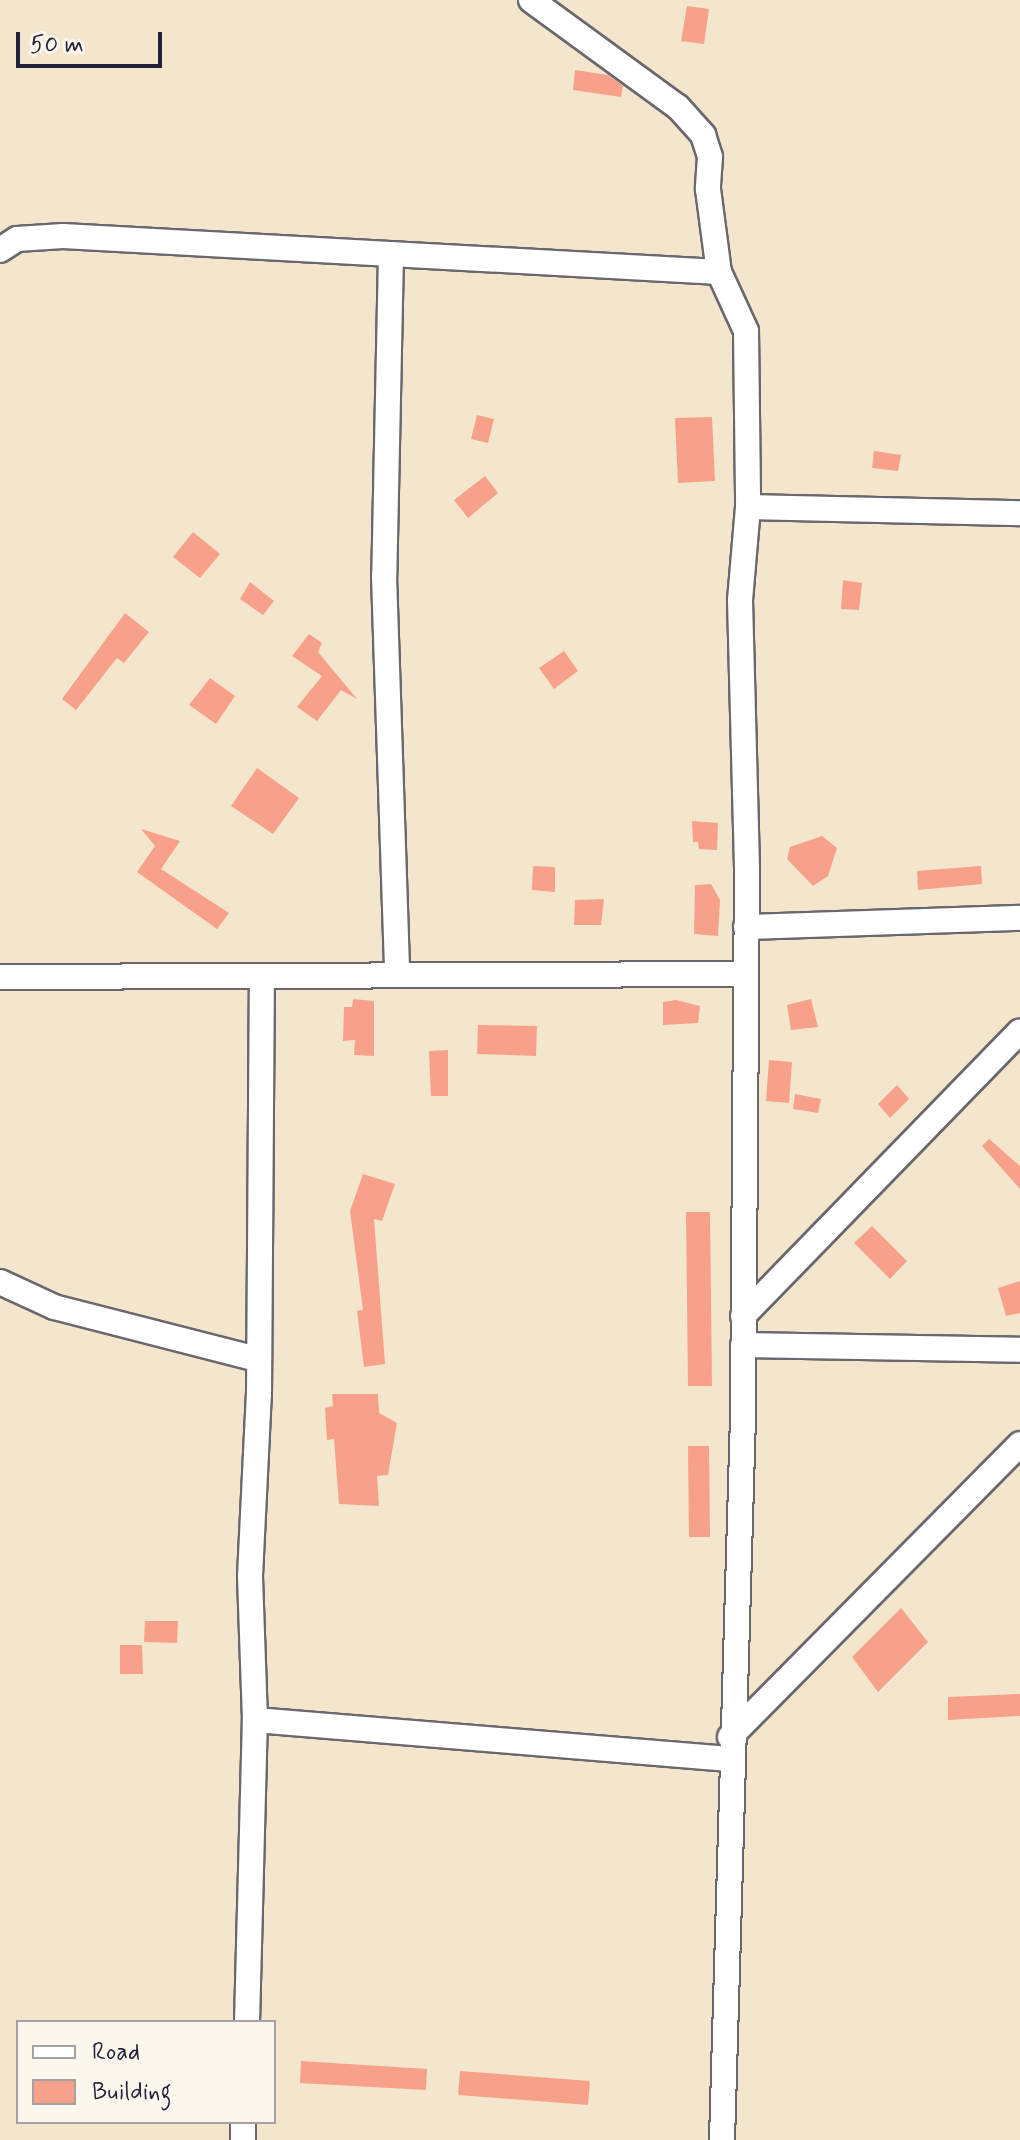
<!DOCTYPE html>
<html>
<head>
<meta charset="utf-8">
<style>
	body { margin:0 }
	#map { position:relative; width:1020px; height:2140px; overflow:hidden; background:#f3e6cc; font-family:Mynerve,sans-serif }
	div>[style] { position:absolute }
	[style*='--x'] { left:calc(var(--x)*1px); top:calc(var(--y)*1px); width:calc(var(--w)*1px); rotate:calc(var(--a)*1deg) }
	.building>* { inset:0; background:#f7a18b }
	.roads { filter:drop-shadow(2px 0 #6b676e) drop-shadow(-2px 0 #6b676e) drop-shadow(0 2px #6b676e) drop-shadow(0 -2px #6b676e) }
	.minor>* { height:24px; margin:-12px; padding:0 12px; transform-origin:12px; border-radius:12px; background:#fff }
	span { translate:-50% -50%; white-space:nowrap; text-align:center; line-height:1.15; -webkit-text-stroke:6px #fbf7ec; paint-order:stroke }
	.legend { position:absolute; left:16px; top:2020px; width:260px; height:104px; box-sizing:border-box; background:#fbf7ec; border:2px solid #a4a2a5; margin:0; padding:10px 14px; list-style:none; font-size:24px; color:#22223b }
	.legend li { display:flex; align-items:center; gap:16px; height:40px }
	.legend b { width:40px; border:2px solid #a4a2a5 }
	.scale { position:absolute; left:16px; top:32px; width:146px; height:36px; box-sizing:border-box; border:4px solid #22223b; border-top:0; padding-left:10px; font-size:24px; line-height:28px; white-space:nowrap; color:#22223b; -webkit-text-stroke:6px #fbf7ec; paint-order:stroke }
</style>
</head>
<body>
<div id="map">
	<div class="building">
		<i style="clip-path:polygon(687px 6px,709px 9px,704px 44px,681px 41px)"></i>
		<i style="clip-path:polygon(575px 70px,608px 75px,623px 86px,621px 97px,573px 90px)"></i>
		<i style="clip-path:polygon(477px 415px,494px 419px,488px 443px,471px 439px)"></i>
		<i style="clip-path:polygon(712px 417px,715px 481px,678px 483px,675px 418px)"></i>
		<i style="clip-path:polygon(874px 451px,901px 455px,898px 471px,872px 468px)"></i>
		<i style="clip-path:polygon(485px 476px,498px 493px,468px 518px,454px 500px)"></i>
		<i style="clip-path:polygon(193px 532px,220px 554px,200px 578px,173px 557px)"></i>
		<i style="clip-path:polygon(843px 580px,862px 583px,859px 610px,841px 609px)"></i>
		<i style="clip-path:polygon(250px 582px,274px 601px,263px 615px,240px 599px)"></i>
		<i style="clip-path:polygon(125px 613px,149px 632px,124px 663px,117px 658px,76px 710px,62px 699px)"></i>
		<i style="clip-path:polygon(309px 634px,322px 643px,318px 652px,357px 699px,341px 690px,317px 721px,297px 707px,322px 676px,292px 656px)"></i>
		<i style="clip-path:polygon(564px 651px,578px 671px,554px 689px,539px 668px)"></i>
		<i style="clip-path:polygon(210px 678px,235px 696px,216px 724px,189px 705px)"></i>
		<i style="clip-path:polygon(257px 768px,299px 798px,273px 834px,231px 806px)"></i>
		<i style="clip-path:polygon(692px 821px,718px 823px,717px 850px,699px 849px,698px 842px,693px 842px)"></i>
		<i style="clip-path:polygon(141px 829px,180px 841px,161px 869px,229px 913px,217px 929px,137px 872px,155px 846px)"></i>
		<i style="clip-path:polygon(822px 836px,837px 848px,828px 876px,813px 886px,787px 859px,790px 847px)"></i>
		<i style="clip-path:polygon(533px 866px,555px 867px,555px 892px,532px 890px)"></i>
		<i style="clip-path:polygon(981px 866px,982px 884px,918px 890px,917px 871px)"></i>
		<i style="clip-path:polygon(711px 884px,720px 900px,718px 936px,694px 934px,695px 885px)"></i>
		<i style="clip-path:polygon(604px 899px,601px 925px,574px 925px,575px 900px)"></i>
		<i style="clip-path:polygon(353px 999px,374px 1001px,374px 1056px,354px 1055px,355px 1040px,343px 1041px,344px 1007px,352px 1007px)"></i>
		<i style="clip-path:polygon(811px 999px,818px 1027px,791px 1030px,787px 1005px)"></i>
		<i style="clip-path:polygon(676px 1000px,700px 1006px,698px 1023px,663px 1025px,663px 1002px)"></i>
		<i style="clip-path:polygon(478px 1025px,537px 1026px,536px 1056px,477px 1054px)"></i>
		<i style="clip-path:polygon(448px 1050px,448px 1096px,431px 1096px,429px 1051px)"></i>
		<i style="clip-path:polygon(769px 1060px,792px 1062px,789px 1103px,766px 1101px)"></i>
		<i style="clip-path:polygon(897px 1085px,909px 1099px,890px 1118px,878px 1104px)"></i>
		<i style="clip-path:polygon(795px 1094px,821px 1099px,818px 1113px,793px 1109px)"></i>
		<i style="clip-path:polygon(989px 1139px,1020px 1166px,1020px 1189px,982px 1146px)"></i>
		<i style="clip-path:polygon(363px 1174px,395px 1184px,382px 1221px,374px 1219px,385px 1364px,364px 1367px,357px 1311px,363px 1310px,350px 1211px)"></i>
		<i style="clip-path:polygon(686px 1212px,710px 1212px,712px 1386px,688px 1386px)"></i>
		<i style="clip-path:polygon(872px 1226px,907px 1261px,890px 1279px,854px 1243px)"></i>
		<i style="clip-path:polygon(1020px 1281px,1020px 1313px,1006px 1316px,998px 1288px)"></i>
		<i style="clip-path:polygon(332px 1394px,378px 1394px,379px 1413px,397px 1423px,388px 1475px,377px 1476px,379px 1506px,339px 1504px,334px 1439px,327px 1440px,325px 1408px,333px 1406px)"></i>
		<i style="clip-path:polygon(688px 1446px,709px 1446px,710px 1537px,689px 1537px)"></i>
		<i style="clip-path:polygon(901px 1608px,928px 1642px,878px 1692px,852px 1657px)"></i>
		<i style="clip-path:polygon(145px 1621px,178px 1621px,177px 1643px,144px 1642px)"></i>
		<i style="clip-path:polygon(120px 1645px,142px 1645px,143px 1674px,120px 1674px)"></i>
		<i style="clip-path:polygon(1020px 1694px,1020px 1716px,948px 1720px,948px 1697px)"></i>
		<i style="clip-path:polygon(301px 2061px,427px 2069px,426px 2090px,300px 2083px)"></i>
		<i style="clip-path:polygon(460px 2071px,590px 2081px,588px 2105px,458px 2095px)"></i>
	</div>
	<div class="roads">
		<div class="minor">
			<i style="--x:531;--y:0;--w:182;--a:36.1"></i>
			<i style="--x:678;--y:107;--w:38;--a:48"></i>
			<i style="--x:703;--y:135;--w:23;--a:72"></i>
			<i style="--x:710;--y:157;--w:32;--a:94"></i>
			<i style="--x:708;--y:189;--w:84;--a:82.5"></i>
			<i style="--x:719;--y:272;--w:65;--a:65.4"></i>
			<i style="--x:746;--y:331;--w:176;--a:89.3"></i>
			<i style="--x:748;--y:507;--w:93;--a:94.9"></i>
			<i style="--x:740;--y:600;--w:270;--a:88.5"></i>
			<i style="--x:747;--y:870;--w:546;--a:90.42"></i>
			<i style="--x:743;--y:1416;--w:724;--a:91.66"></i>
			<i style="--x:0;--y:250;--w:20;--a:-33"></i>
			<i style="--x:17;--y:239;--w:46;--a:-3.7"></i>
			<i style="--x:63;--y:236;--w:657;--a:3.14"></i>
			<i style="--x:391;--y:254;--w:322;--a:91.2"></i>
			<i style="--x:384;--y:576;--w:399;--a:88.1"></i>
			<i style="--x:748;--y:507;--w:272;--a:1.3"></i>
			<i style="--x:746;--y:927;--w:274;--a:-1.9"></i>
			<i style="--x:0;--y:977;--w:746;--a:-0.23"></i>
			<i style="--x:0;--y:1282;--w:60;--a:24.8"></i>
			<i style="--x:54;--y:1307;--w:209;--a:14.4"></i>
			<i style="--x:743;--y:1316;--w:397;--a:-45.8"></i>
			<i style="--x:743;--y:1345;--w:277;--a:1"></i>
			<i style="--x:255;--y:1720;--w:476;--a:4.7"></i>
			<i style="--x:730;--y:1737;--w:412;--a:-45.3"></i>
			<i style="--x:247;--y:2022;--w:302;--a:-88.5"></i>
			<i style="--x:255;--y:1720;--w:144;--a:-92"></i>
			<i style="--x:250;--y:1576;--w:182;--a:-87.2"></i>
			<i style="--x:259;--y:1394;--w:418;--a:-89.6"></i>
			<i style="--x:243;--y:2140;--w:18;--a:-90"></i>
		</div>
	</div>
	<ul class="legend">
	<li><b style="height:10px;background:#fff"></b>Road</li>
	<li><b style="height:22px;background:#f7a18b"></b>Building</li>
	</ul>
	<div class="scale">50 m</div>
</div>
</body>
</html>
